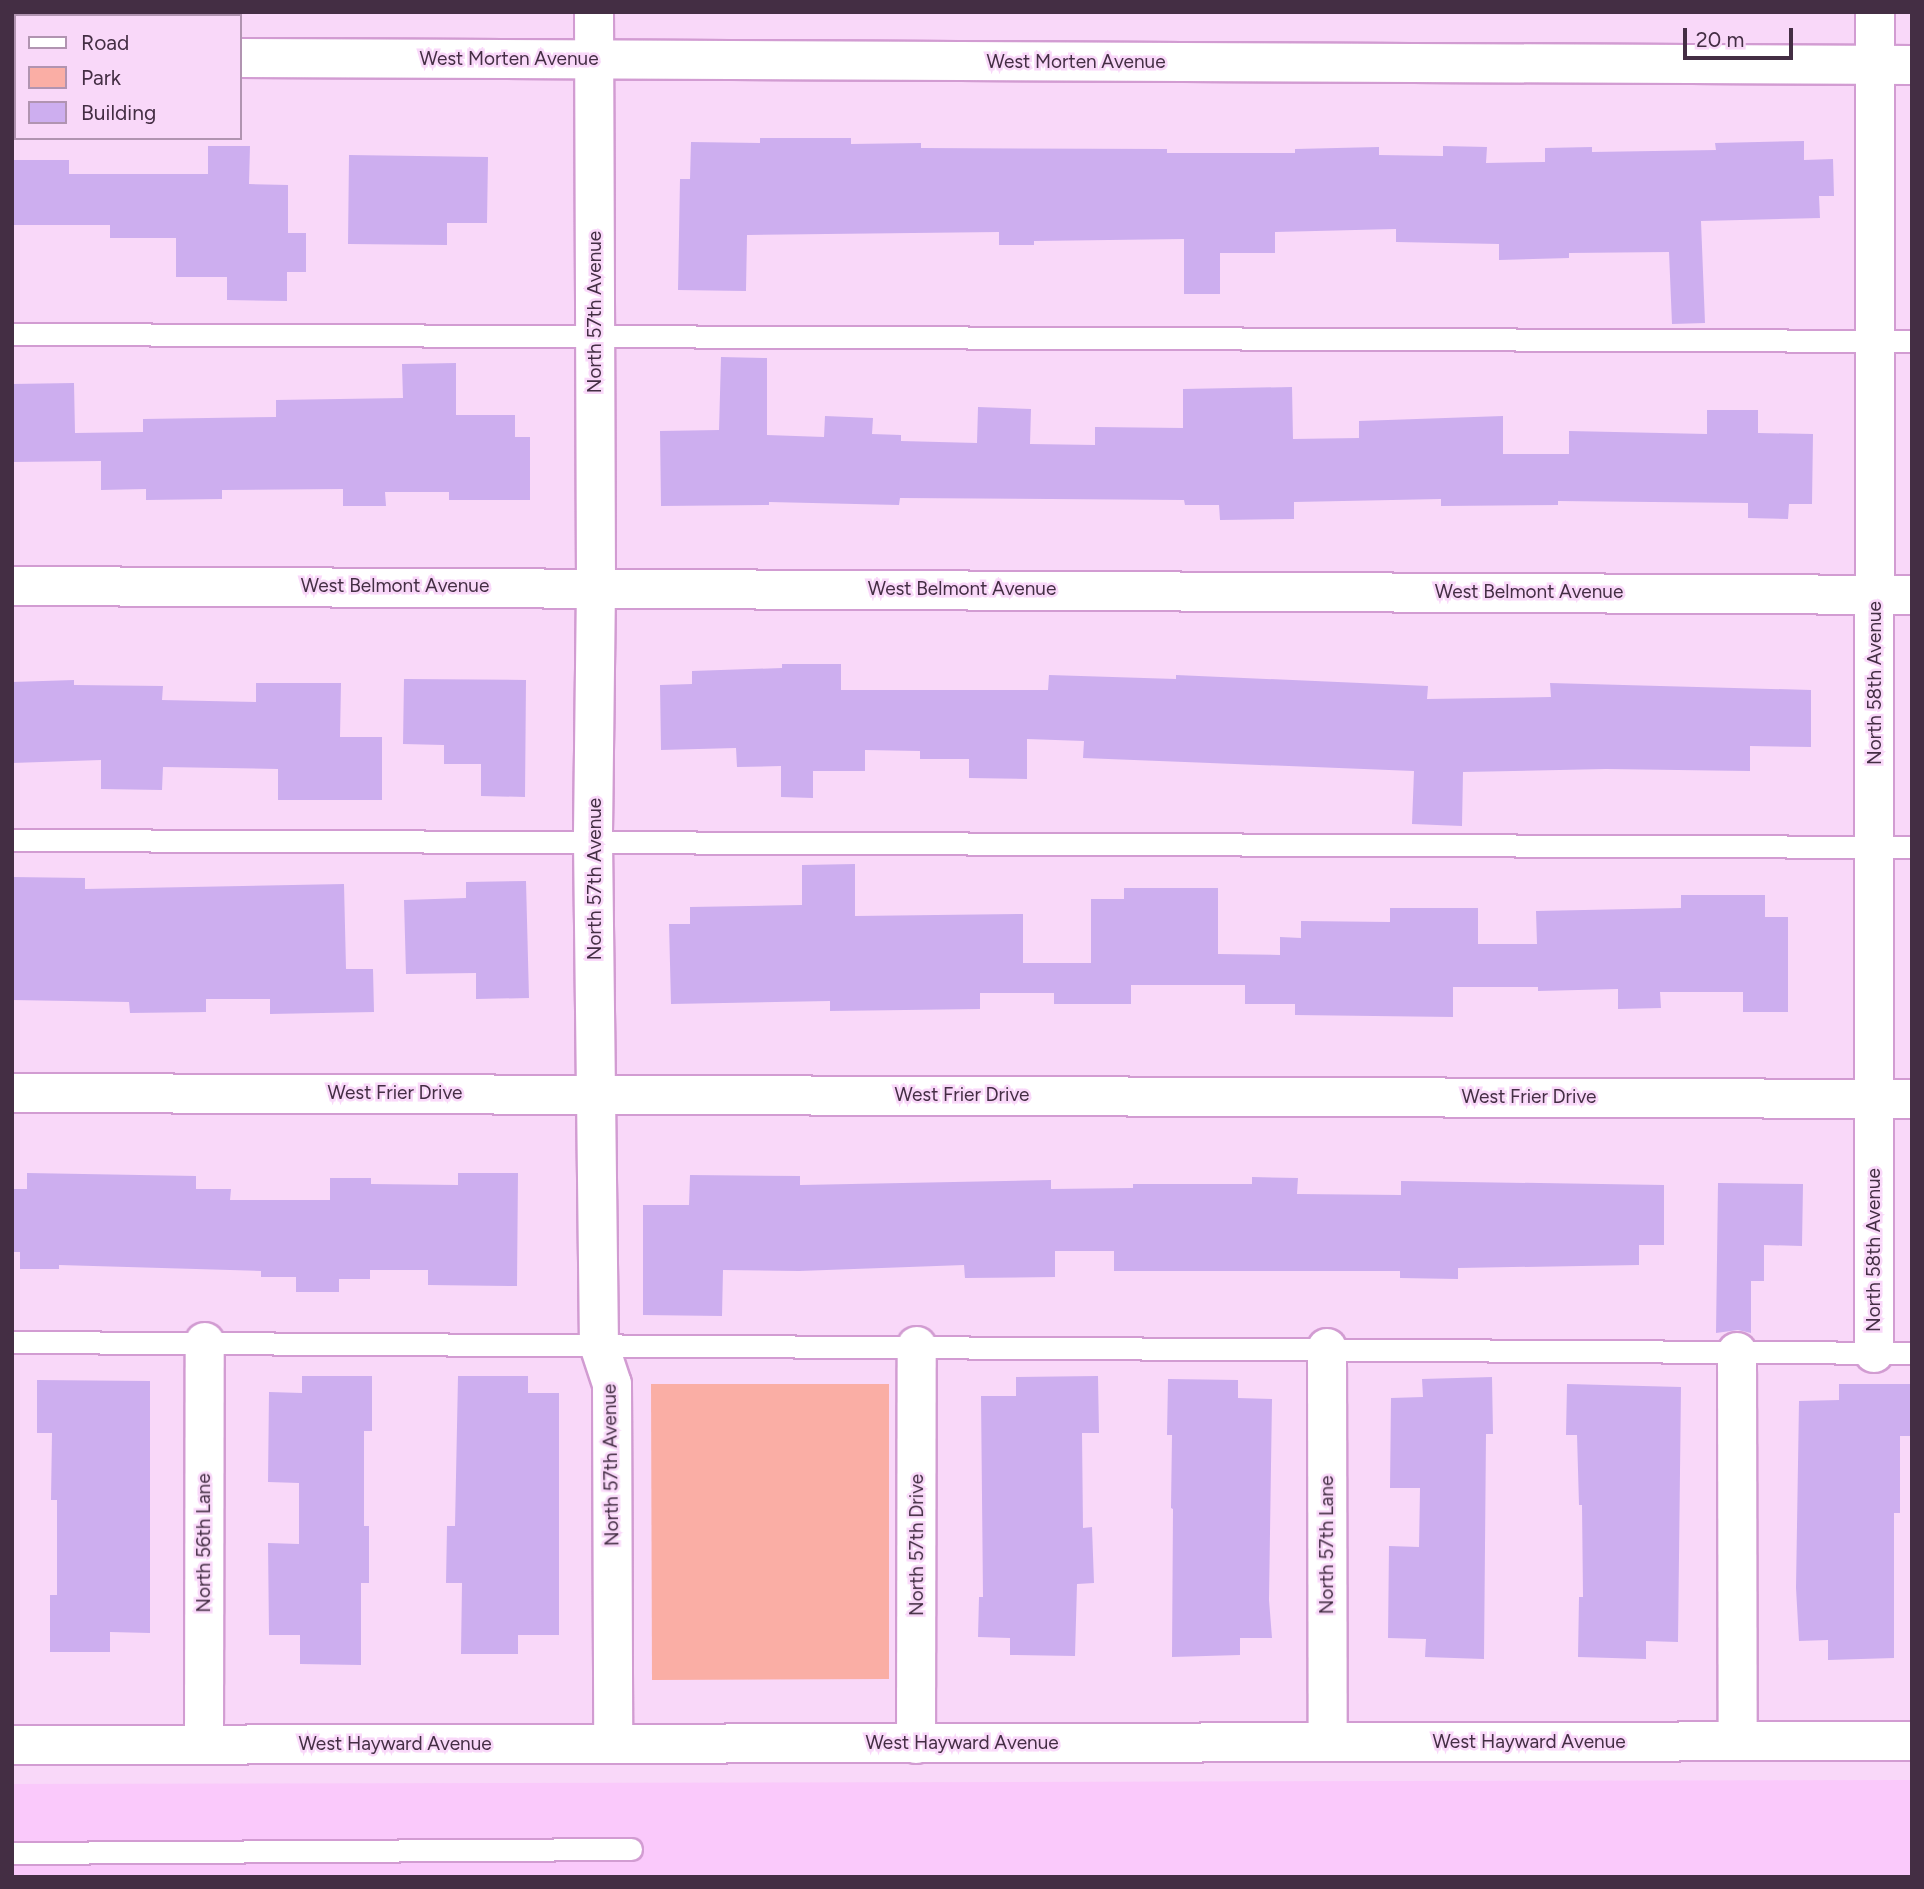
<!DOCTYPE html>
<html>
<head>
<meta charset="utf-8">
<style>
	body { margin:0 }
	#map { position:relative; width:1924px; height:1889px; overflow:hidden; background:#f9d8f9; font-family:Figtree,sans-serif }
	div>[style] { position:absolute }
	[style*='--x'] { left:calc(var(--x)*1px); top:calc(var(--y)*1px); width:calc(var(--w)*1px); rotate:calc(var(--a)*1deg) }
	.built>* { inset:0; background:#fac9fb }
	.green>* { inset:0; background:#faaea5 }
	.building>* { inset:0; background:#cdaeef }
	.roads { filter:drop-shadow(2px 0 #d29cd2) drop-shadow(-2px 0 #d29cd2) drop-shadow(0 2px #d29cd2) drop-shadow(0 -2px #d29cd2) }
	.lane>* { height:21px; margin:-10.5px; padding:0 10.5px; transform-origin:10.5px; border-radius:10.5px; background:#fff }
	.street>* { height:38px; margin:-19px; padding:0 19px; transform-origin:19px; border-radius:19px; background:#fff }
	.secondary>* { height:38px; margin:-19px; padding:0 19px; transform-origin:19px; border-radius:19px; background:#fff }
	span { translate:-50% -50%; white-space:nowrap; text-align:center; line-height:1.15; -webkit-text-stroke:5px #f9d8f9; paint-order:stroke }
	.street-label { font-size:19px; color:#442e44 }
	.frame { position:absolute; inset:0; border:14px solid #442e44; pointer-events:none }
	.legend { position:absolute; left:14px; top:14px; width:228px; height:126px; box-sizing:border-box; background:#f9d8f9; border:2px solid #b194b1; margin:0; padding:9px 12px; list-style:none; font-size:21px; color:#442e44 }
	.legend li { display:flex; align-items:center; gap:14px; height:35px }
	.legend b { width:35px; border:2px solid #b194b1 }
	.scale { position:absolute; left:1683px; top:28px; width:110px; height:32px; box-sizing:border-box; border:4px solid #442e44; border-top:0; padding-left:9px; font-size:21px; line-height:24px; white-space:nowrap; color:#442e44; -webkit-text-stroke:5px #f9d8f9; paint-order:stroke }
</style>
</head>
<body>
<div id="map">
	<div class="built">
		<i style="clip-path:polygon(1912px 1780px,1912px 1877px,12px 1877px,12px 1784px)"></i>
	</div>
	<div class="green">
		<i style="clip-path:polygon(651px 1384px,889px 1384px,889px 1679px,652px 1680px)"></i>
	</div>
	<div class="building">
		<i style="clip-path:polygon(760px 138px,851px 138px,851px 144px,921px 143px,921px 148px,1167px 149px,1167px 153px,1295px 153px,1295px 149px,1379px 147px,1379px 155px,1443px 156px,1443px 146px,1487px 147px,1486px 163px,1545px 162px,1545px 148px,1592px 147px,1592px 152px,1716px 150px,1715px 143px,1804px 141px,1804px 160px,1833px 159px,1834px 196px,1819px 196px,1820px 218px,1701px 221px,1705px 323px,1672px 324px,1669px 252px,1569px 253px,1569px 258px,1499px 260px,1499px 244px,1396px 242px,1396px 229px,1275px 232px,1275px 253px,1220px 253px,1220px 294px,1184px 294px,1184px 239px,1034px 241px,1034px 245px,999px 245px,999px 232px,747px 235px,746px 291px,678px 290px,680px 179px,690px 179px,691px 142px,760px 143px)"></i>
		<i style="clip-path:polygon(208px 146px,250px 146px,249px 184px,288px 185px,288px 233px,306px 233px,306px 272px,287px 272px,287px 301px,227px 300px,227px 277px,176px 277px,176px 238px,110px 238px,110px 225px,12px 225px,12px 160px,69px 160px,69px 174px,208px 174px)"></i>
		<i style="clip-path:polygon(349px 155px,488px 157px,487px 223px,447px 223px,447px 245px,348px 244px)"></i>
		<i style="clip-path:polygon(721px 357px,767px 358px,767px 435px,824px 437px,825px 416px,873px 418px,872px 434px,901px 435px,901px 441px,977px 443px,978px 407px,1031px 409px,1030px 444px,1095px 445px,1095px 427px,1183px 428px,1183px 389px,1292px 387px,1293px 439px,1359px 438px,1359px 421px,1503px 416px,1503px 454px,1569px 454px,1569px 431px,1707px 434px,1707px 410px,1758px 410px,1758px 433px,1813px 434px,1812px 504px,1789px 504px,1788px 519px,1748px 518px,1748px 503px,1558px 501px,1558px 505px,1441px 506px,1441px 499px,1294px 502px,1294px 519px,1220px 520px,1219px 505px,1185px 505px,1184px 500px,900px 498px,899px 505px,769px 502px,769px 505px,661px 506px,660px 431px,719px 430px)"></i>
		<i style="clip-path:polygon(456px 363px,456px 415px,515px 415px,515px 437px,530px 437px,530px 500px,449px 500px,449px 492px,385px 492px,386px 506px,343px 506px,343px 489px,222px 490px,222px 499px,146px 500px,146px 489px,101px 490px,101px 461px,12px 462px,12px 384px,74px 383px,75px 433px,143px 432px,143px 419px,276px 417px,276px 400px,403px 398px,402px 364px)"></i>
		<i style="clip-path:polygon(782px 664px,841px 664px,841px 690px,1048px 690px,1049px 675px,1176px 679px,1176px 675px,1428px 686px,1427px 699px,1551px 697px,1550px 683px,1811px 690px,1811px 747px,1750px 746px,1750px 771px,1606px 769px,1463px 772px,1462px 826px,1412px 824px,1414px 771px,1083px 758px,1084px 741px,1027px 739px,1027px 779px,969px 778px,969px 759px,920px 759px,920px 751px,865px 750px,865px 771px,813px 771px,813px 798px,781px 797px,781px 766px,737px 767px,736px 748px,661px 750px,660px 685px,692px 684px,692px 671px,782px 668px)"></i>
		<i style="clip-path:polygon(404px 679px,526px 680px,525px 797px,481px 796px,481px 764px,444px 764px,444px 745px,403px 744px)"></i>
		<i style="clip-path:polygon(74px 680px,74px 685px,163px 686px,162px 700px,256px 702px,256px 683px,341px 683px,340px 737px,382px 737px,382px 800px,278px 800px,278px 769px,163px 767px,162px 790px,101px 789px,101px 760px,12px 763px,12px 682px)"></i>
		<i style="clip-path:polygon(855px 864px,855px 916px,1023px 914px,1023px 963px,1091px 963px,1091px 899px,1124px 899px,1124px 888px,1218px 888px,1218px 954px,1280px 955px,1280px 937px,1301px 938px,1301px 921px,1390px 922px,1390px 908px,1478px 908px,1478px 944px,1537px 944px,1536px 911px,1681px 908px,1681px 895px,1765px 895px,1765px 917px,1788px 917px,1788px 1012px,1743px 1012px,1743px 992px,1660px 992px,1661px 1008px,1618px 1009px,1618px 989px,1538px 991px,1538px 987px,1453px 987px,1453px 1017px,1295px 1015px,1295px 1004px,1245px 1004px,1245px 985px,1131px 985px,1131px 1004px,1054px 1004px,1054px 993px,980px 993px,980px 1009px,830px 1011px,830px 1001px,671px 1004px,669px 924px,690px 924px,690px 907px,802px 905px,802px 865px)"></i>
		<i style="clip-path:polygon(12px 877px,85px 878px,85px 889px,344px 884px,346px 969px,373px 969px,374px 1012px,270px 1014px,270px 999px,206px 999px,206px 1012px,130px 1013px,129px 1002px,12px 1000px)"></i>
		<i style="clip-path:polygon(526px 881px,529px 998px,476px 999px,476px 973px,406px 974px,404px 900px,466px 898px,466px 882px)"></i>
		<i style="clip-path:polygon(27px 1173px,196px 1176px,196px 1189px,231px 1189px,230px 1200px,330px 1200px,330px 1178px,371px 1178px,371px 1184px,458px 1185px,458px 1173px,518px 1173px,517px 1286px,428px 1285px,428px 1270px,370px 1270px,370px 1279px,339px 1279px,339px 1292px,296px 1292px,296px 1277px,261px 1277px,261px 1271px,59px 1265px,59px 1269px,20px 1269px,20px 1252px,12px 1252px,12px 1189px,27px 1189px)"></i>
		<i style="clip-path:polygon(690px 1175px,800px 1176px,800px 1185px,1051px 1180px,1051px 1189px,1133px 1188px,1133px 1184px,1252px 1184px,1252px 1177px,1298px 1178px,1297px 1194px,1401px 1195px,1401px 1181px,1664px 1185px,1664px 1245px,1639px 1245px,1639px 1265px,1458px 1268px,1458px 1279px,1400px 1278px,1400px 1271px,1114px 1271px,1114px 1251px,1055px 1251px,1055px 1277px,965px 1278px,964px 1265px,799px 1271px,723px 1270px,722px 1316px,643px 1315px,643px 1205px,689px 1205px)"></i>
		<i style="clip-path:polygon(1718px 1183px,1803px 1184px,1802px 1246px,1764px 1245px,1764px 1281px,1751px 1281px,1751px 1333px,1738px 1330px,1716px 1333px)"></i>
		<i style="clip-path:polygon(302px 1376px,372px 1376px,372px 1431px,364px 1431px,364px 1526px,369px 1526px,369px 1583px,361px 1583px,361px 1665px,300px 1664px,300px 1635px,269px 1635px,268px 1543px,299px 1544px,299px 1483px,268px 1482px,269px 1392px,302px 1393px)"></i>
		<i style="clip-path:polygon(458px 1376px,528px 1376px,528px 1393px,559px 1393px,559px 1635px,518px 1635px,518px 1654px,461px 1654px,462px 1583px,446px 1583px,447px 1526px,455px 1526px)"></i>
		<i style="clip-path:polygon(1098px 1376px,1099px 1433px,1082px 1433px,1083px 1528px,1092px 1527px,1094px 1583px,1077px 1584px,1075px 1656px,1010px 1655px,1010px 1638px,978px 1637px,979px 1597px,983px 1597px,981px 1396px,1016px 1396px,1016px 1377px)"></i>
		<i style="clip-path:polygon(1492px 1377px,1493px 1434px,1486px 1434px,1484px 1659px,1425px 1657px,1426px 1639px,1388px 1638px,1389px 1546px,1419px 1547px,1420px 1488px,1390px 1488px,1391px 1398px,1423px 1397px,1422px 1379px)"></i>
		<i style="clip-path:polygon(1168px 1379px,1238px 1380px,1238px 1398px,1272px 1399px,1269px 1600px,1272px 1638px,1240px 1638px,1240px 1655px,1172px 1657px,1173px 1509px,1171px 1508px,1172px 1435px,1167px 1435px)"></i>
		<i style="clip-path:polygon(37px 1380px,150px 1381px,150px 1633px,110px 1632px,110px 1652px,50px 1652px,50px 1595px,57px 1595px,57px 1500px,51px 1500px,52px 1433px,37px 1433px)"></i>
		<i style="clip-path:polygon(1567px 1384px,1681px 1387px,1678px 1642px,1646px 1641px,1646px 1659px,1578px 1657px,1579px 1597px,1583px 1597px,1582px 1505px,1579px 1505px,1577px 1435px,1566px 1435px)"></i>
		<i style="clip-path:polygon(1839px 1384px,1912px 1384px,1912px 1436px,1900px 1436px,1900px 1513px,1894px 1513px,1894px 1658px,1828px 1660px,1828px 1640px,1799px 1641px,1796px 1588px,1799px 1401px,1839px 1400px)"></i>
	</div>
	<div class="roads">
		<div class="lane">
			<i style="--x:12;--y:334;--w:1900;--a:0.21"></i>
			<i style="--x:12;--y:840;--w:1900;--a:0.21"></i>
			<i style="--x:12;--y:1342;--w:1900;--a:0.33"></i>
			<i style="--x:12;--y:1853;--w:619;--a:-0.37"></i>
		</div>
		<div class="street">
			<i style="--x:594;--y:12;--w:575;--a:89.8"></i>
			<i style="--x:596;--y:587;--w:254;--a:90.7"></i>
			<i style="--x:593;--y:841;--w:504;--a:89.32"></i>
			<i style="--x:599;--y:1345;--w:41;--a:71.6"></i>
			<i style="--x:612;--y:1384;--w:359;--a:89.8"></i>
			<i style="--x:12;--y:58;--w:4;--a:0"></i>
			<i style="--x:240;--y:58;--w:1672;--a:0.24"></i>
			<i style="--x:12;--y:586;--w:1900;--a:0.27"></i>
			<i style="--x:12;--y:1093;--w:1900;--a:0.18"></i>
			<i style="--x:1327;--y:1348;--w:394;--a:89.9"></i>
			<i style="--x:1737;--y:1352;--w:389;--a:89.9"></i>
			<i style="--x:1874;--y:1353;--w:1341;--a:-89.96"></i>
			<i style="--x:916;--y:1744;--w:398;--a:-89.9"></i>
			<i style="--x:204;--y:1745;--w:403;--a:-89.9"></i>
		</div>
		<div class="secondary">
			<i style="--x:12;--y:1745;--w:1900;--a:-0.12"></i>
		</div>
	</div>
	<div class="street-label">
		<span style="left:509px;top:59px">West Morten Avenue</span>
		<span style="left:1076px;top:62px">West Morten Avenue</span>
		<span style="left:595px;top:312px;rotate:-90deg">North 57th Avenue</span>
		<span style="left:395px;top:586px">West Belmont Avenue</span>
		<span style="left:962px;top:589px">West Belmont Avenue</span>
		<span style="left:1529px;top:592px">West Belmont Avenue</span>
		<span style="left:1875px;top:683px;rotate:-90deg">North 58th Avenue</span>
		<span style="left:595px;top:879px;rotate:-90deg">North 57th Avenue</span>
		<span style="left:395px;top:1093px">West Frier Drive</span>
		<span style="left:962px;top:1095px">West Frier Drive</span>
		<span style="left:1529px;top:1097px">West Frier Drive</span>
		<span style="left:1874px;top:1250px;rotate:-90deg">North 58th Avenue</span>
		<span style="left:611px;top:1465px;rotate:-91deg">North 57th Avenue</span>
		<span style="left:204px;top:1543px;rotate:-90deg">North 56th Lane</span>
		<span style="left:917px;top:1545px;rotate:-90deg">North 57th Drive</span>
		<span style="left:1327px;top:1545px;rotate:-90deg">North 57th Lane</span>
		<span style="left:1529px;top:1742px">West Hayward Avenue</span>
		<span style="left:962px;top:1743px">West Hayward Avenue</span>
		<span style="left:395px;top:1744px">West Hayward Avenue</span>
	</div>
	<div class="frame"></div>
	<ul class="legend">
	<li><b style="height:9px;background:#fff"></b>Road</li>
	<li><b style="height:19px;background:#faaea5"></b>Park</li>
	<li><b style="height:19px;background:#cdaeef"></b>Building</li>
	</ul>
	<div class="scale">20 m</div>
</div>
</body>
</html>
